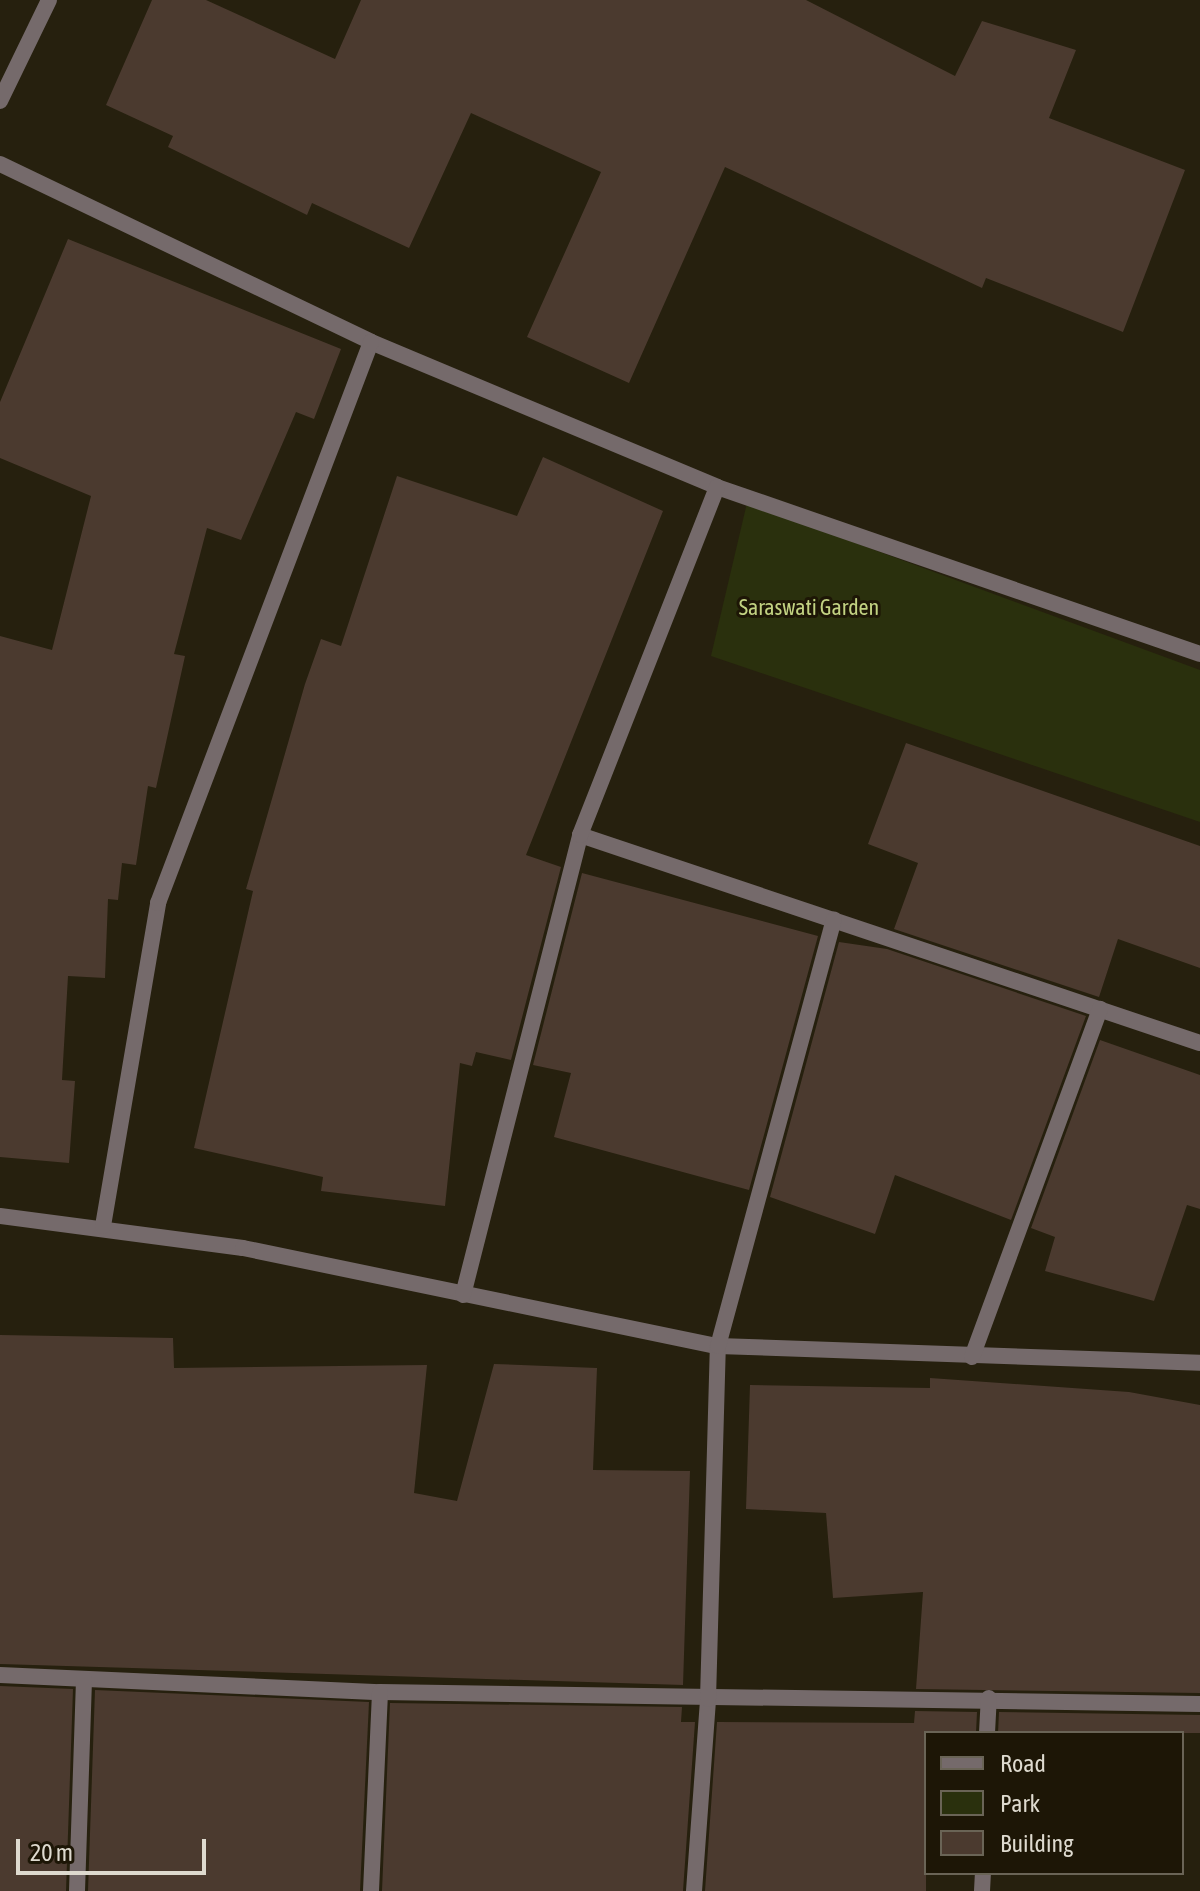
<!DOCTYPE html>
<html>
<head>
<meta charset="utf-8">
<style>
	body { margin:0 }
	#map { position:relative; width:1200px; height:1891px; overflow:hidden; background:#26200e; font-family:"Asap Condensed",sans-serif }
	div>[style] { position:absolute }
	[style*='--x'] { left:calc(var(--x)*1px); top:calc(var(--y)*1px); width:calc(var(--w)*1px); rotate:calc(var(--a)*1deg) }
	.green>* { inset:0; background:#2a300d }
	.building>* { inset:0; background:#4b3a2f }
	.minor>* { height:16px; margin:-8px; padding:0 8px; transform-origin:8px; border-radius:8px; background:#756a6b }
	.tertiary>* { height:16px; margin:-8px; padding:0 8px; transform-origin:8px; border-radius:8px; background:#756a6b }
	span { translate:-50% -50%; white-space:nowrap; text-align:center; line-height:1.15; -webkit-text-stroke:6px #1d1606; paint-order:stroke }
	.park-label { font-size:22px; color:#c2d282 }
	.legend { position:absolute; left:924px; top:1731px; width:260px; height:144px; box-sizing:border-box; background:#1d1606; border:2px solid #6a6456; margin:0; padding:10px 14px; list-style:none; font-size:24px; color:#dedacf }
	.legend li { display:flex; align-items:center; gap:16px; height:40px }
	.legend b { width:40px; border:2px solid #6a6456 }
	.scale { position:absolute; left:16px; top:1839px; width:190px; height:36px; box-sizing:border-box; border:4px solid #dedacf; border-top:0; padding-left:10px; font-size:24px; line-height:28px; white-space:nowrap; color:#dedacf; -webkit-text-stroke:6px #1d1606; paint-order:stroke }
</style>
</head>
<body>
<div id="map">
	<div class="green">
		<i style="clip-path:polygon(747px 503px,1200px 670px,1200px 822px,711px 656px)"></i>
	</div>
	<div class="building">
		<i style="clip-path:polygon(152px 0,206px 0,335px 59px,361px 0,806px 0,955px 76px,982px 21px,1076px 50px,1049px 118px,1185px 170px,1123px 332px,986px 278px,982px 288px,725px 167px,629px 383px,527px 337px,601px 172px,471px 113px,409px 248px,312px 203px,307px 215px,168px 147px,173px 136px,106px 105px)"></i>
		<i style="clip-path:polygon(68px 239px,341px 349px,314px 419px,296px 412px,241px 540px,207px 528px,174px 654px,185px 656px,156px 788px,148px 786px,136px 865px,122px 863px,118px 900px,108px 899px,105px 978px,68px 976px,62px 1080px,75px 1081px,69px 1163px,0 1157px,0 636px,52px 650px,91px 496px,0 458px,0 402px)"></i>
		<i style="clip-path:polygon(543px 457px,663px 511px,526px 855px,561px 867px,511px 1060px,476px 1052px,472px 1066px,460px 1063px,445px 1206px,321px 1191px,323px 1177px,194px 1148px,253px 891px,246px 889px,305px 684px,321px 639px,341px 646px,397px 476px,517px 516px)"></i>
		<i style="clip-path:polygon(906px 743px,1200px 846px,1200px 968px,1118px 939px,1099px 997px,894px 929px,918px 863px,868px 844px)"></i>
		<i style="clip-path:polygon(582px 873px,818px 936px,749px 1190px,554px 1137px,571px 1073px,533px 1065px)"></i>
		<i style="clip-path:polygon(839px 942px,887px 949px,1086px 1016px,1011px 1220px,895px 1175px,875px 1234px,770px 1197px)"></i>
		<i style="clip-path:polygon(1100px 1040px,1200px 1075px,1200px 1209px,1187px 1205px,1154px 1301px,1045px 1271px,1055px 1237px,1031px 1228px)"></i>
		<i style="clip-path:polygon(0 1335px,173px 1338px,174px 1368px,427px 1365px,414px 1493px,457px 1501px,494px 1364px,597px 1368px,593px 1470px,690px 1471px,683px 1685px,0 1664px)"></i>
		<i style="clip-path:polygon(930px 1378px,1129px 1392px,1200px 1405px,1200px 1693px,916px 1689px,923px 1592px,833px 1598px,826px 1513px,746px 1509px,750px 1385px,930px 1388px)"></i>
		<i style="clip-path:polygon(0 1686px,73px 1689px,66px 1891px,0 1891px)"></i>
		<i style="clip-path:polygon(95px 1690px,369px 1702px,360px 1891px,88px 1891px)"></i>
		<i style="clip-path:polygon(390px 1703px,682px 1707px,681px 1722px,695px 1722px,683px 1891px,382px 1891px)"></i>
		<i style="clip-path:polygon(915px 1711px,977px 1712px,976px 1733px,926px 1733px,926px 1891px,705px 1891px,717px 1722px,914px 1723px)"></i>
		<i style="clip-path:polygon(999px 1712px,1200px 1715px,1200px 1733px,998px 1733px)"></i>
	</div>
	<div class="minor">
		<i style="--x:0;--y:164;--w:411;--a:25.6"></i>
		<i style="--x:371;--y:342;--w:375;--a:22.7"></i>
		<i style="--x:717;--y:487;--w:511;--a:19.07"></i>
		<i style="--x:580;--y:835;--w:654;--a:18.55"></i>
		<i style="--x:0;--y:1216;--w:245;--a:7.5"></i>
		<i style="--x:243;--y:1248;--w:485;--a:11.7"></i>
		<i style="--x:718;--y:1346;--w:482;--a:2"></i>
		<i style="--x:103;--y:1226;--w:328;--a:-80.3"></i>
		<i style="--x:158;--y:903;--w:600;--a:-69.21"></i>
		<i style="--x:463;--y:1295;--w:475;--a:-75.7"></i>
		<i style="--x:580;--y:835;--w:374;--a:-68.5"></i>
		<i style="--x:972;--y:1357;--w:371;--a:-69.8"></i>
		<i style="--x:0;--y:1675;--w:380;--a:2.6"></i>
		<i style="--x:380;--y:1692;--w:820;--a:0.84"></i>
		<i style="--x:987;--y:1733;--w:35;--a:-87"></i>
		<i style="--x:77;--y:1891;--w:212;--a:-88.1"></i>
		<i style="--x:371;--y:1891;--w:199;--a:-87.4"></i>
		<i style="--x:694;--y:1891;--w:193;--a:-85.8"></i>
		<i style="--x:708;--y:1699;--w:353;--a:-88.4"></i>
		<i style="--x:718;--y:1346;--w:442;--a:-74.8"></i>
		<i style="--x:982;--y:1891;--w:18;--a:-87"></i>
	</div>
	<div class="tertiary">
		<i style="--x:0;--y:101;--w:112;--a:-64.1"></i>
	</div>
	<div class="park-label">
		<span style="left:809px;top:608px">Saraswati Garden</span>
	</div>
	<ul class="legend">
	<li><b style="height:10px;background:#756a6b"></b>Road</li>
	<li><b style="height:22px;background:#2a300d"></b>Park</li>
	<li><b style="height:22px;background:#4b3a2f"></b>Building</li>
	</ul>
	<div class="scale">20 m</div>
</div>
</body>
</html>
